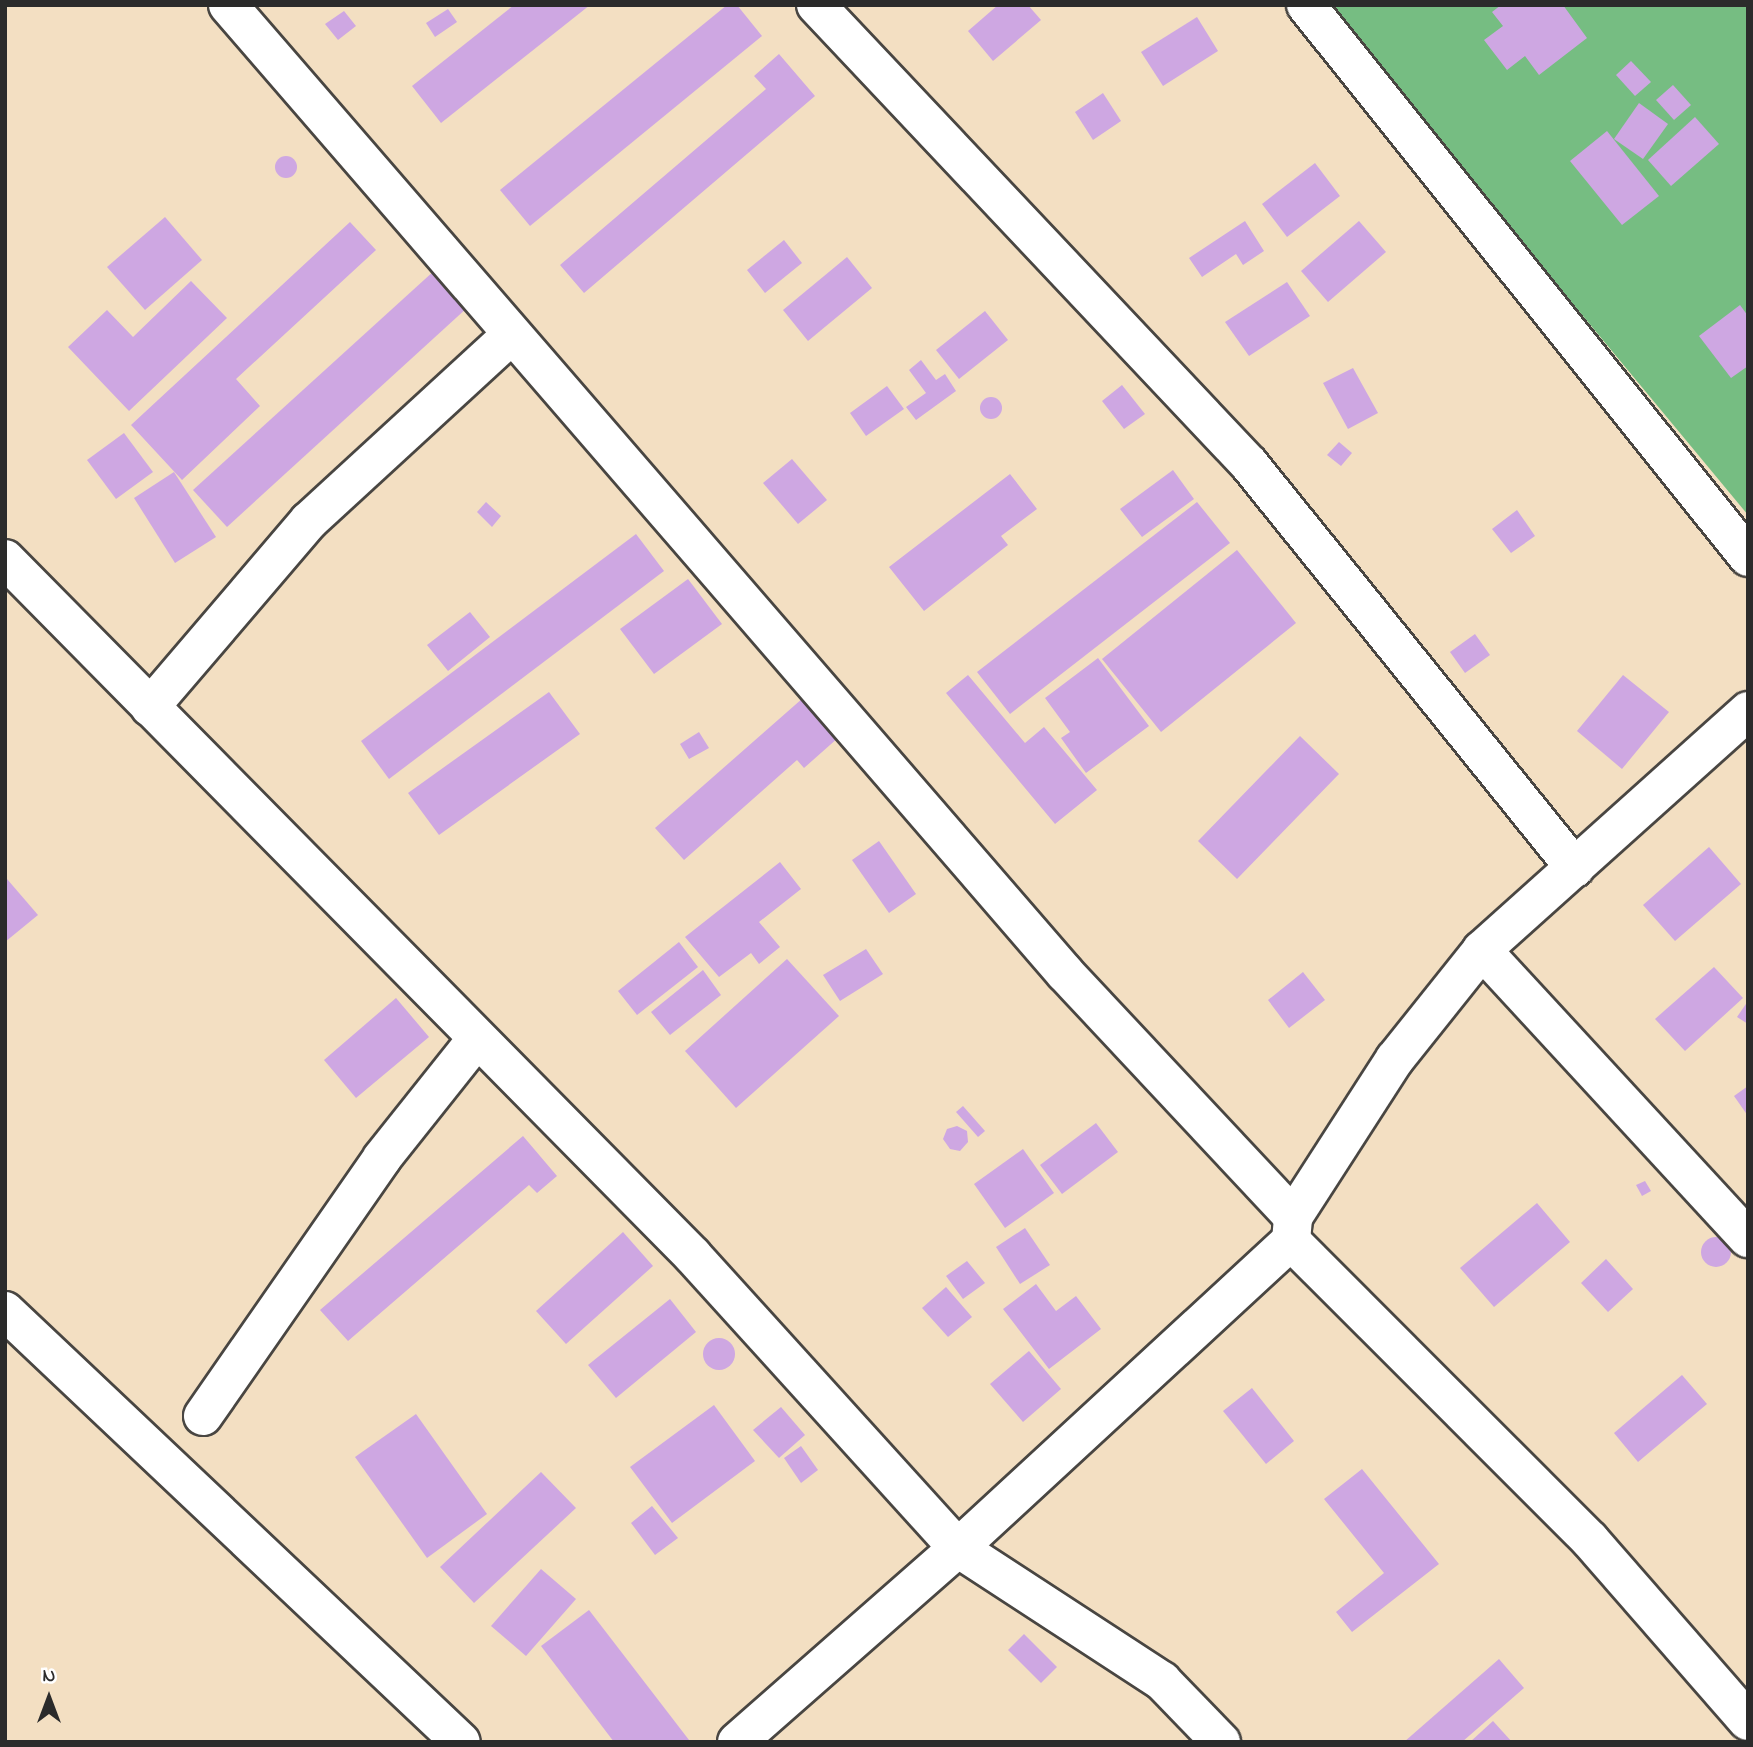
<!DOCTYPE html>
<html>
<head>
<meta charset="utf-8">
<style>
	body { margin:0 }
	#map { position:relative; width:1753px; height:1747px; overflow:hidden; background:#f3dfc2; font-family:"Indie Flower",sans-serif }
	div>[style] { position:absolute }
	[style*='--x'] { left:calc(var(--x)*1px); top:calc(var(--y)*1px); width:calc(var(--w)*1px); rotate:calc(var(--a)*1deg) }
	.forest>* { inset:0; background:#76bd82 }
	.building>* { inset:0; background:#cea7e2 }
	.round { border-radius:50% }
	.roads { filter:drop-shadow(2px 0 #494642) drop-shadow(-2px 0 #494642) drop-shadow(0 2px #494642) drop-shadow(0 -2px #494642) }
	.street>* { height:38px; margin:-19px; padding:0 19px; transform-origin:19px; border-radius:19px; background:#fff }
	span { translate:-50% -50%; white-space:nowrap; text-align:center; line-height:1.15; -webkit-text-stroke:7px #fff; paint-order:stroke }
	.frame { position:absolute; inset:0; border:7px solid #2b2b2b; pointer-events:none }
	.north { position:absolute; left:14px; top:1663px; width:70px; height:70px; -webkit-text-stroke:5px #fff; paint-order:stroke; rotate:0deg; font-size:19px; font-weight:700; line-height:28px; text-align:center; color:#2b2b2b }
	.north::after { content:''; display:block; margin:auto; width:24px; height:32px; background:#2b2b2b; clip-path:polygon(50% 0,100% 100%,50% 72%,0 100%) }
</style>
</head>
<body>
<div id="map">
	<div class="forest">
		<i style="clip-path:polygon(1325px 5px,1748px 5px,1748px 515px)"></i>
	</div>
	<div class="building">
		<i style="clip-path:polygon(514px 5px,590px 5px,441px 123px,412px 86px)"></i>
		<i style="clip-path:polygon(727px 5px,737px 5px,762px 36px,530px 226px,500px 190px)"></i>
		<i style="clip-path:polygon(998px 5px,1028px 5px,1041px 20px,993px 61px,968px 31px)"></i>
		<i style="clip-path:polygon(1501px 5px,1563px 5px,1587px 38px,1539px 75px,1525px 56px,1507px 70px,1484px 40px,1503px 26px,1492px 12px)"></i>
		<i style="clip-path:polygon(448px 9px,457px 22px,435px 37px,426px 23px)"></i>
		<i style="clip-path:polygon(344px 11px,356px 26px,338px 40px,325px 24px)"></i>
		<i style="clip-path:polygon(1197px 17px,1218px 51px,1163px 86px,1141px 52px)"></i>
		<i style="clip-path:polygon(779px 54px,815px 96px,584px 293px,560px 265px,766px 89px,754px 76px)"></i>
		<i style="clip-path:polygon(1631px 61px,1651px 82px,1635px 96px,1616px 75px)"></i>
		<i style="clip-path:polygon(1673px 85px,1691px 105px,1674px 120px,1656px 100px)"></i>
		<i style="clip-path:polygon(1103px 93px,1121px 121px,1093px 140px,1075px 112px)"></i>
		<i style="clip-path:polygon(1639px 103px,1668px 124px,1643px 159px,1614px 139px)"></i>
		<i style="clip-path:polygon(1695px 117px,1719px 144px,1671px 186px,1648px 160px)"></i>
		<i style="clip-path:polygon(1607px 131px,1659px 196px,1622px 225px,1570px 161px)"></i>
		<i class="round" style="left:275px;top:156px;width:22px;height:22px"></i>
		<i style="clip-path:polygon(1315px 163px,1340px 196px,1287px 237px,1262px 204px)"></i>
		<i style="clip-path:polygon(165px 217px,202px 260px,145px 310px,107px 267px)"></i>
		<i style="clip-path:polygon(1245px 221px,1264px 251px,1243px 265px,1236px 254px,1202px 277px,1189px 258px)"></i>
		<i style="clip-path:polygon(1359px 221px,1386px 252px,1328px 302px,1301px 271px)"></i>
		<i style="clip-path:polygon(350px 222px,376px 250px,236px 379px,260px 406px,182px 480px,131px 425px)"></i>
		<i style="clip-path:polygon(784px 240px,802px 263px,765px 293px,747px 270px)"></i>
		<i style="clip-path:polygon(847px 257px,872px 288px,808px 341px,783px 310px)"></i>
		<i style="clip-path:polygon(435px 270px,468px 307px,227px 527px,193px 490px)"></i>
		<i style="clip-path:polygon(191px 281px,227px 318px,129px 411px,68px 347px,107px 310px,133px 337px)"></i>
		<i style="clip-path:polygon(1287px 282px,1310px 316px,1249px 356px,1225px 322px)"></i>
		<i style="clip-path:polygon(1740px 305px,1748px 316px,1748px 366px,1731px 378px,1699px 336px)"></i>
		<i style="clip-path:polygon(985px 311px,1008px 340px,959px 379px,936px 350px)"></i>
		<i style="clip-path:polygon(921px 360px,936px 380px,945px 374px,956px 391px,916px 420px,906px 407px,926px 393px,909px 370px)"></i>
		<i style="clip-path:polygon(1353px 368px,1378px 413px,1348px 429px,1323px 383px)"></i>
		<i style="clip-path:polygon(1122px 385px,1145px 414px,1124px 429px,1102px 401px)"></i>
		<i style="clip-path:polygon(887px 386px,904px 409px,866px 436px,850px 413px)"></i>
		<i class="round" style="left:980px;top:397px;width:22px;height:22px"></i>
		<i style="clip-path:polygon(124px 433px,153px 472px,116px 499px,87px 460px)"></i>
		<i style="clip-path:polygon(1339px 442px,1352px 453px,1341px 466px,1327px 455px)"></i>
		<i style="clip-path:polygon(792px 459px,827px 500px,798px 524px,763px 483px)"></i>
		<i style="clip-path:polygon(1173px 470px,1194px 499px,1142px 537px,1120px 509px)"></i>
		<i style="clip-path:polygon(174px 472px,216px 537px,175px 563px,134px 498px)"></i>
		<i style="clip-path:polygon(1010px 474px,1037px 509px,1001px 536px,1008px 545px,924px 611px,889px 567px)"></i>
		<i style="clip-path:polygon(486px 502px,501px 516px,492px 527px,477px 512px)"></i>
		<i style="clip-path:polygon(1197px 502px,1230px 543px,1010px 714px,977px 672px)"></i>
		<i style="clip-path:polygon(1517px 510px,1535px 536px,1511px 553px,1492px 529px)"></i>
		<i style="clip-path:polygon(636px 534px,664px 571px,389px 779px,361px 741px)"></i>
		<i style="clip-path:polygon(1237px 550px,1296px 623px,1161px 732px,1102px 659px)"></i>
		<i style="clip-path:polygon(688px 579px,722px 624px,654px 674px,620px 629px)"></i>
		<i style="clip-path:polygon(470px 612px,490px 637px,448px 671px,427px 645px)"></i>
		<i style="clip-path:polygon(1475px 634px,1490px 655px,1465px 673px,1450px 652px)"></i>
		<i style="clip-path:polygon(1098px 658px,1149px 726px,1086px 773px,1061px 738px,1070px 732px,1045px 698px)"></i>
		<i style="clip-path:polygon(968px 675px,1025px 743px,1044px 727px,1097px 790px,1055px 824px,946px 693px)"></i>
		<i style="clip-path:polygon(1623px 675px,1669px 712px,1622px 769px,1577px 731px)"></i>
		<i style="clip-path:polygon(549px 692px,580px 734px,439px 835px,408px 793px)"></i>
		<i style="clip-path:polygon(803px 698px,839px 737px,804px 768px,797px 760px,684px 860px,655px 828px)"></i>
		<i style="clip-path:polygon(699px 732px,709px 748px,689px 759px,680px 744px)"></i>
		<i style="clip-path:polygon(1300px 736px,1339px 774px,1237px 879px,1198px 841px)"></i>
		<i style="clip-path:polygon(879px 841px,916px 894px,889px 913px,852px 860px)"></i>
		<i style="clip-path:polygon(1709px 847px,1741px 884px,1675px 941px,1643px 905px)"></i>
		<i style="clip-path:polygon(780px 862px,801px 889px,759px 922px,780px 947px,759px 964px,751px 953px,719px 977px,685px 937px)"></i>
		<i style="clip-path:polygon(7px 879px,38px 915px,5px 942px,5px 880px)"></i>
		<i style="clip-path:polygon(679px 942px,698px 967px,637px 1015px,618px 991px)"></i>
		<i style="clip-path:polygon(866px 949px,883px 974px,840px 1001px,823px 975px)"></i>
		<i style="clip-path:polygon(787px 959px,839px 1016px,736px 1108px,685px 1051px)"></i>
		<i style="clip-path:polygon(1714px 967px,1743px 998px,1685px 1051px,1655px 1019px)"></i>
		<i style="clip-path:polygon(703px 970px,721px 995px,670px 1035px,651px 1012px)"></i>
		<i style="clip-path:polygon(1303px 972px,1325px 1000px,1289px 1028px,1268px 1000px)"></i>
		<i style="clip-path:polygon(396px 998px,429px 1037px,356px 1098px,324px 1060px)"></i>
		<i style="clip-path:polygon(1748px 1001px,1748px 1024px,1737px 1017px)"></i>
		<i style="clip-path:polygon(1748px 1086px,1748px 1116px,1734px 1096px)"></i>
		<i style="clip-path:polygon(963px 1106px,985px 1131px,978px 1137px,956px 1112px)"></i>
		<i style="clip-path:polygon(1096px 1123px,1118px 1152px,1062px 1194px,1040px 1165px)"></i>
		<i style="clip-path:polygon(957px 1126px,967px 1131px,968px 1142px,960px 1151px,950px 1149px,943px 1139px,947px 1129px)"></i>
		<i style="clip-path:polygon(523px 1136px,557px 1176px,537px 1193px,529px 1185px,348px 1341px,320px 1310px)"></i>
		<i style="clip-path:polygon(1023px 1149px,1054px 1193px,1005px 1228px,974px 1184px)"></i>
		<i style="clip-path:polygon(1645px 1181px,1651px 1191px,1642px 1196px,1636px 1185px)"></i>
		<i style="clip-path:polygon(1537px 1203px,1570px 1242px,1494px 1307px,1460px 1268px)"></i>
		<i style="clip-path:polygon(1025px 1228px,1050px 1265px,1020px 1284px,996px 1247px)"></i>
		<i style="clip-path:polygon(623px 1232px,653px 1266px,566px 1344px,536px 1311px)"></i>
		<i class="round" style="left:1701px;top:1237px;width:30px;height:30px"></i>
		<i style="clip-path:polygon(1606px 1259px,1633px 1289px,1608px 1312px,1581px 1283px)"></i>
		<i style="clip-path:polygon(967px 1261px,985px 1283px,963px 1299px,946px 1276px)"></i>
		<i style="clip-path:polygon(1036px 1284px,1056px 1311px,1076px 1296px,1101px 1329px,1049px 1369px,1003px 1309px)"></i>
		<i style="clip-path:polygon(946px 1287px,972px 1317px,948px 1337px,922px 1308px)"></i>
		<i style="clip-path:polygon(670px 1299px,696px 1332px,616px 1398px,588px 1365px)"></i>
		<i class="round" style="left:703px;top:1338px;width:32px;height:32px"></i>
		<i style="clip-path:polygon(1029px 1351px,1061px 1389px,1023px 1422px,990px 1384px)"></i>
		<i style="clip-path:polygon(1682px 1375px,1707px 1404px,1638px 1462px,1614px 1433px)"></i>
		<i style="clip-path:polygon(1252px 1388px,1294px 1441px,1266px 1464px,1223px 1411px)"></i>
		<i style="clip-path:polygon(714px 1405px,755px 1461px,672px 1523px,630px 1467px)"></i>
		<i style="clip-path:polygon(781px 1407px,805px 1435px,779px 1458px,753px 1430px)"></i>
		<i style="clip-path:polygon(416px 1414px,487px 1514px,427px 1558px,355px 1457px)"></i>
		<i style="clip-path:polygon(801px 1446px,818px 1470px,801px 1483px,784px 1458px)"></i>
		<i style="clip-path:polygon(1362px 1469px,1439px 1564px,1352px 1632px,1336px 1612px,1384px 1573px,1324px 1499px)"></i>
		<i style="clip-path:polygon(541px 1472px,576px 1508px,474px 1603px,440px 1567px)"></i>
		<i style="clip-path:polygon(652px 1506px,678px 1538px,655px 1555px,631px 1523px)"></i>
		<i style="clip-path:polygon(541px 1569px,576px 1599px,526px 1656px,491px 1626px)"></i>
		<i style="clip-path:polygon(589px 1610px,689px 1740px,687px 1742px,614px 1742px,541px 1646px)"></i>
		<i style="clip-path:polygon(1024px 1634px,1057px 1667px,1041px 1683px,1008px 1650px)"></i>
		<i style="clip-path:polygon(1499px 1659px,1524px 1688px,1462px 1742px,1404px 1742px)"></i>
		<i style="clip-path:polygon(1493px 1721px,1512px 1742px,1470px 1742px)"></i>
	</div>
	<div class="roads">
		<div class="street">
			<i style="--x:228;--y:5;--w:1280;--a:49.15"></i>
			<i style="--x:1065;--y:973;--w:334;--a:46.9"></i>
			<i style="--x:816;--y:5;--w:631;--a:46.67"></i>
			<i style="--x:1249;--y:464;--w:519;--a:51.1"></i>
			<i style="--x:1306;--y:5;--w:707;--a:51.31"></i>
			<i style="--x:5;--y:559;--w:979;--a:45.37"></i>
			<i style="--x:693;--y:1256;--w:394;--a:47.8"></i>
			<i style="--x:958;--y:1548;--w:244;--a:33.1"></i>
			<i style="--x:1162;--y:1681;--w:85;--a:46"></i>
			<i style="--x:150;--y:707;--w:245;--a:-49.5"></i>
			<i style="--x:309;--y:521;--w:275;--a:-42.6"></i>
			<i style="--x:1482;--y:950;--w:392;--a:47.3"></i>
			<i style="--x:1291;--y:1241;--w:423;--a:45"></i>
			<i style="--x:1590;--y:1540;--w:240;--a:48.9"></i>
			<i style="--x:5;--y:1311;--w:627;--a:43.39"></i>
			<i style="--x:203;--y:1416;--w:314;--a:-55.2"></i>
			<i style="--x:382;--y:1158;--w:151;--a:-51.5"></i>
			<i style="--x:737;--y:1742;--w:294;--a:-41.3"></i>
			<i style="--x:958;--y:1548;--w:453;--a:-42.7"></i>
			<i style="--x:1291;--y:1241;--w:24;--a:-85"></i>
			<i style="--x:1293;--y:1217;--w:188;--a:-57.2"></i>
			<i style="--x:1395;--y:1059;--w:139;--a:-51.4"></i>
			<i style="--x:1482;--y:950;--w:358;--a:-41.9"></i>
		</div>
	</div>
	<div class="frame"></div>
	<div class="north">N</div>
</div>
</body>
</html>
